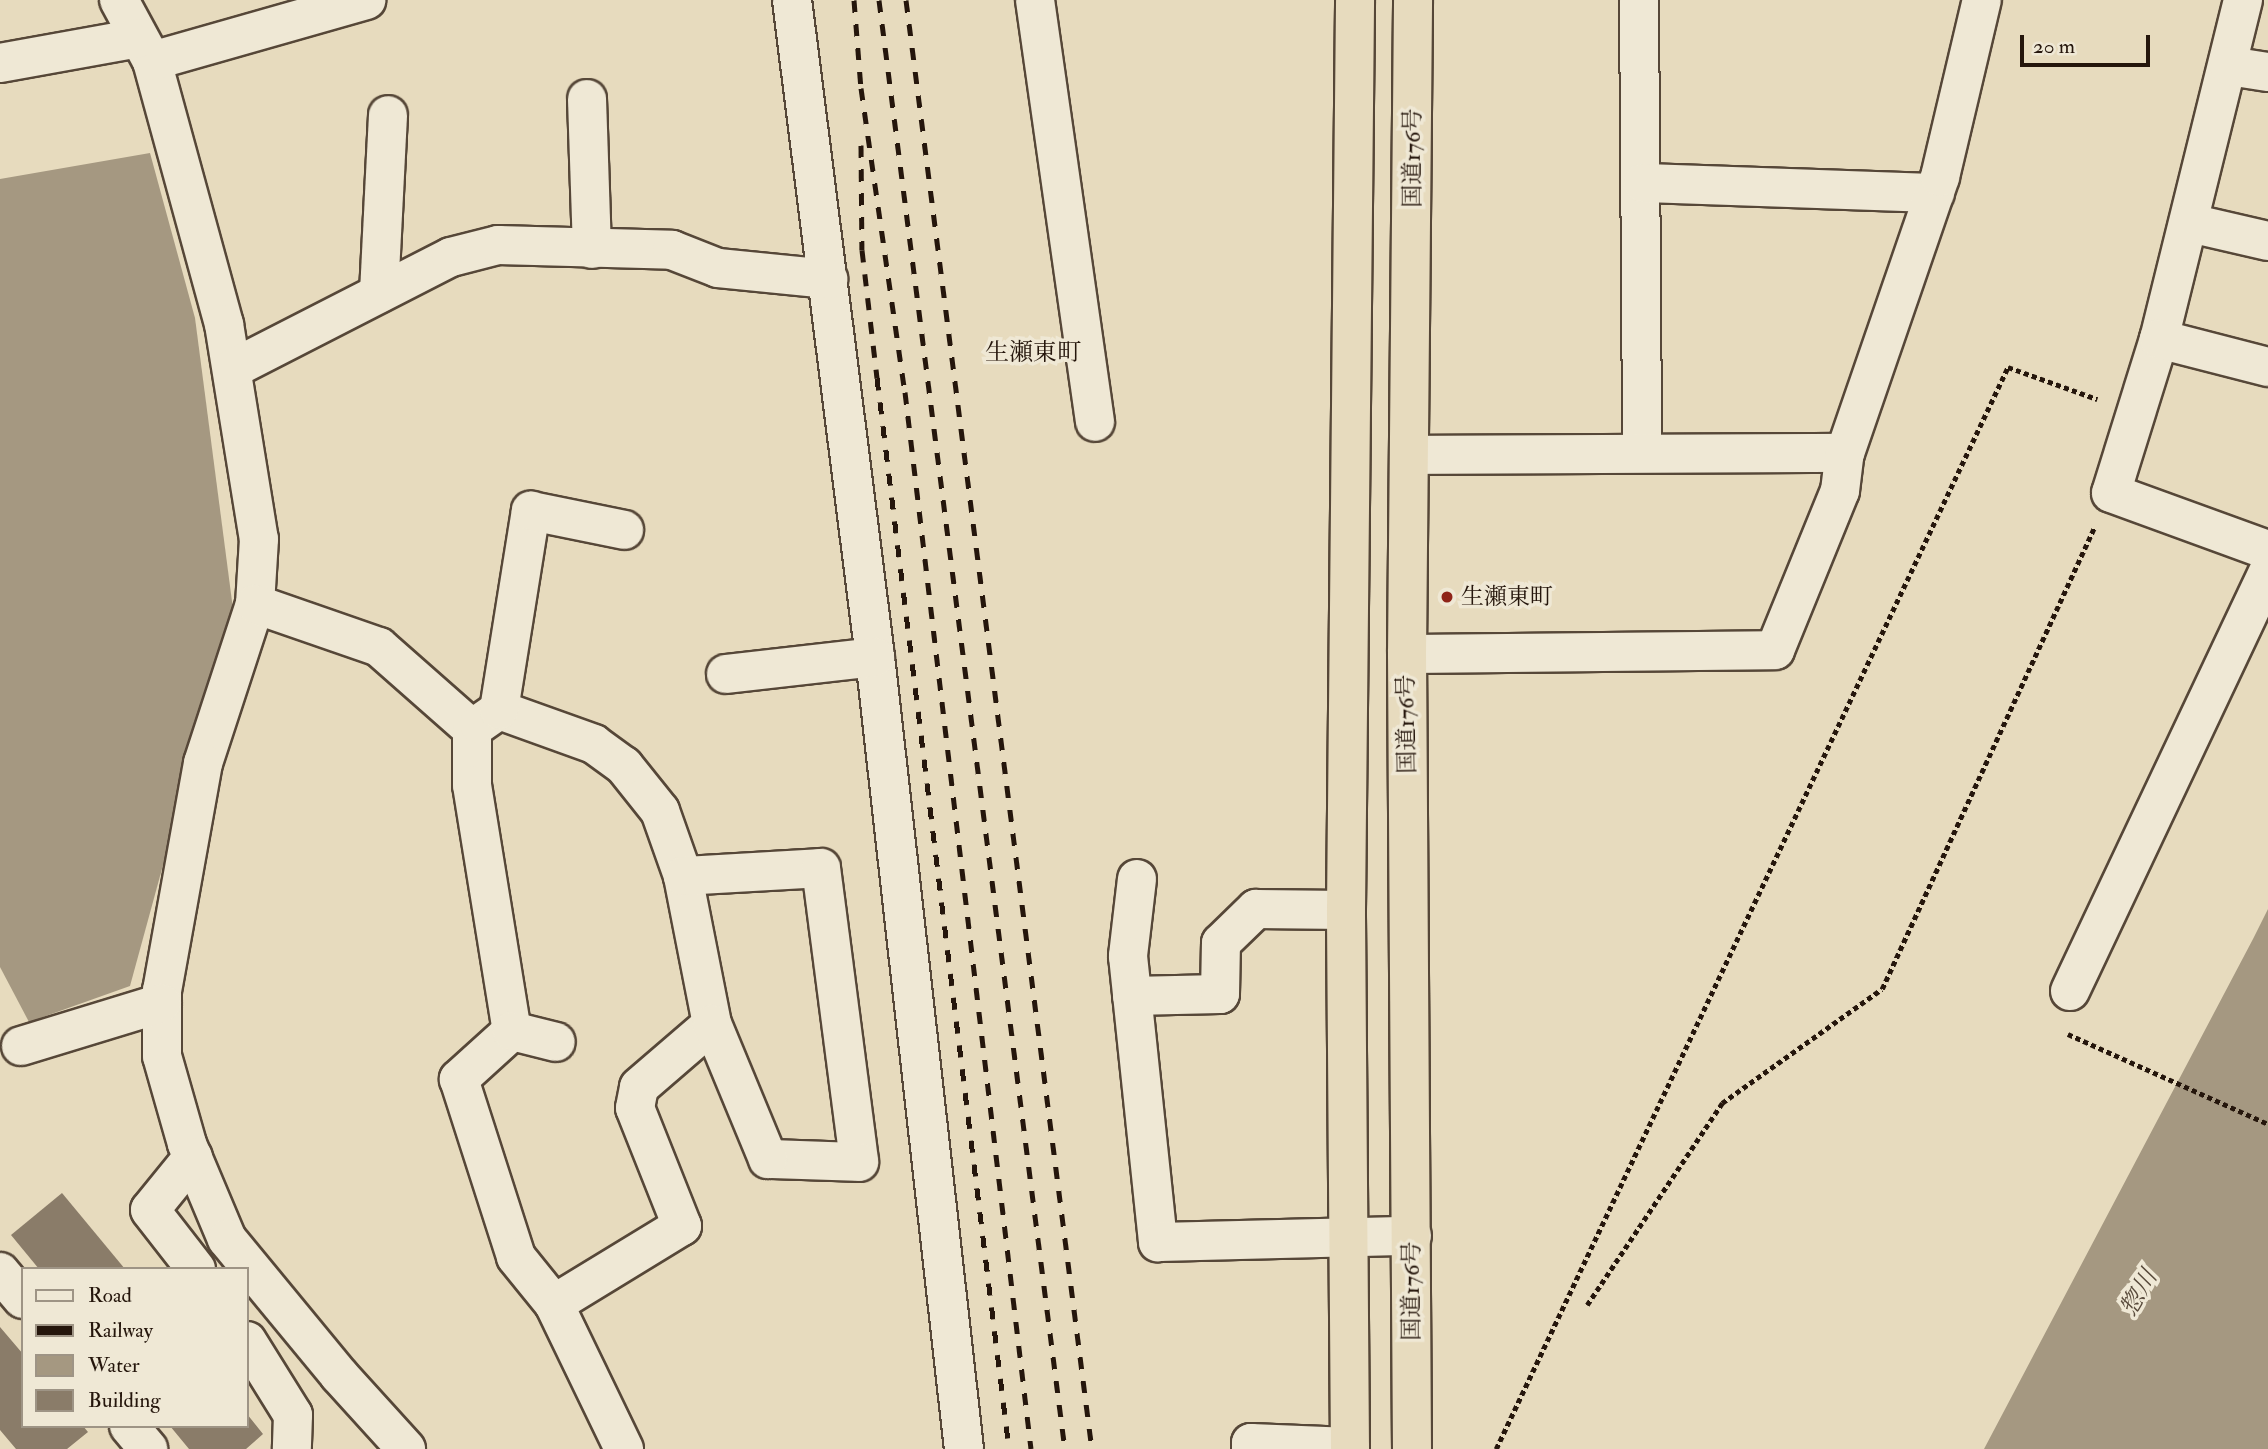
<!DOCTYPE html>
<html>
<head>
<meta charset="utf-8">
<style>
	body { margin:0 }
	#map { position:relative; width:2268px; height:1449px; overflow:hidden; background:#e7dbbe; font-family:"IM FELL Double Pica","Noto Serif JP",serif }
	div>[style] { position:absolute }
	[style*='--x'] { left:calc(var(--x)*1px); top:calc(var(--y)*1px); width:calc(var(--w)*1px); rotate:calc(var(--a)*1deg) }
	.water>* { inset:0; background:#a59881 }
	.building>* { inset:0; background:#8a7c69 }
	.path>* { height:4.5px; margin-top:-2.25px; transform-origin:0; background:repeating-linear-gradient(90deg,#25160c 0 5px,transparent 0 8.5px) }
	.roads { filter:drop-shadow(2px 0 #564738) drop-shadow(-2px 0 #564738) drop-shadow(0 2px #564738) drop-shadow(0 -2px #564738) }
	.minor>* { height:38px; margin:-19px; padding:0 19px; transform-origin:19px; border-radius:19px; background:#efe8d5 }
	.highway>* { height:38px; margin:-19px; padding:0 19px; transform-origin:19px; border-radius:19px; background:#e7dbbe }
	.rail>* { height:5px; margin-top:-2.5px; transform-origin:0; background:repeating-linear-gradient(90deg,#25160c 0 12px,transparent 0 24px) }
	.dots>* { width:19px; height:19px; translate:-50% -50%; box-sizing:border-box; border:4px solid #efe8d5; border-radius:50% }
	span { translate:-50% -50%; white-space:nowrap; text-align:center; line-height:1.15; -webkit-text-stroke:7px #efe8d5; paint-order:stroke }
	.street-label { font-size:23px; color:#25160c }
	.poi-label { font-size:23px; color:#25160c }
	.left { translate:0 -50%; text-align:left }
	.neighbourhood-label { font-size:24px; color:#25160c }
	.water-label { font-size:24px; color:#584a3b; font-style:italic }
	.legend { position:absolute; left:21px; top:1267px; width:228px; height:161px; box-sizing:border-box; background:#efe8d5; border:2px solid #9e9485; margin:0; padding:9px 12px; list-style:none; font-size:21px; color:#25160c }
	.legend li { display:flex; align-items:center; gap:14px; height:35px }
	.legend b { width:35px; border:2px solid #9e9485 }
	.scale { position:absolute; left:2020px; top:35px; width:130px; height:32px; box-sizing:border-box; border:4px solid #25160c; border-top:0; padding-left:9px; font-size:21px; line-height:24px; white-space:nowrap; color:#25160c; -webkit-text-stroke:5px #efe8d5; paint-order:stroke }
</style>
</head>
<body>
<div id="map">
	<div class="water">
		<i style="clip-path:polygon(150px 153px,195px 318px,233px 609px,130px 986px,29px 1022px,0 967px,0 179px)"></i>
		<i style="clip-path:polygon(2268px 909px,2268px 1449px,1984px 1449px,2253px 939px)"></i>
	</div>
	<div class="building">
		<i style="clip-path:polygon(62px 1193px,125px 1269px,39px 1269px,11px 1235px)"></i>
		<i style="clip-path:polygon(0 1327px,23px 1354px,23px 1426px,83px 1426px,88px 1432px,67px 1449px,16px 1449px,0 1430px)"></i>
		<i style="clip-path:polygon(247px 1414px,263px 1434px,246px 1449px,189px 1449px,170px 1426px,247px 1426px)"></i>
	</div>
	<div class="path">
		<i style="--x:2068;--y:1034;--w:219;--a:24.2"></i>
		<i style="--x:1587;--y:1305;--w:243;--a:-56.2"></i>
		<i style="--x:1722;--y:1103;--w:196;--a:-35.5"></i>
		<i style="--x:1882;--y:989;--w:507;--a:-65.3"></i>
		<i style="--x:1496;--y:1449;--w:1197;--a:-64.68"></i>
		<i style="--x:2008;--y:367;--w:95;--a:19.8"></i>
	</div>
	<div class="roads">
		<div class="minor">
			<i style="--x:119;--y:0;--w:69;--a:61.6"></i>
			<i style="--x:152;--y:61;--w:273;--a:74.7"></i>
			<i style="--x:224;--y:324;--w:218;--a:80.8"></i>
			<i style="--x:259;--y:539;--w:65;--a:93.5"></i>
			<i style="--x:255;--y:604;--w:167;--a:108.1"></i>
			<i style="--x:203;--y:763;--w:231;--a:100.2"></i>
			<i style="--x:162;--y:990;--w:66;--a:90"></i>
			<i style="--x:162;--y:1056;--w:91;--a:74.1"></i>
			<i style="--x:187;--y:1144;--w:103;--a:67.2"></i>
			<i style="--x:227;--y:1239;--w:176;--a:50.5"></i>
			<i style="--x:339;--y:1375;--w:100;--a:47.8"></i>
			<i style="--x:792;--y:0;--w:662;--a:82.8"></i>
			<i style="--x:875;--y:657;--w:797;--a:83.59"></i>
			<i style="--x:1035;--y:0;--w:426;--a:81.9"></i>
			<i style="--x:1639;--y:0;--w:451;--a:89.6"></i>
			<i style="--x:2243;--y:0;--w:349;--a:103.9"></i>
			<i style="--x:2159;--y:339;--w:161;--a:107.3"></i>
			<i style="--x:2111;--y:493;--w:167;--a:20"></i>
			<i style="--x:152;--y:61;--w:223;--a:-15.9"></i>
			<i style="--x:0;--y:63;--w:141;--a:-10.2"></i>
			<i style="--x:2229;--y:66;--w:39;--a:9"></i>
			<i style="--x:587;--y:99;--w:150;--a:88.1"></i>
			<i style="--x:1643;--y:183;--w:292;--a:2"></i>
			<i style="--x:2190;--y:223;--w:80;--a:13"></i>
			<i style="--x:379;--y:293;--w:178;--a:-87.1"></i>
			<i style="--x:2159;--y:339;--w:113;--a:14.4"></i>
			<i style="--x:232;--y:369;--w:246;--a:-27.1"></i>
			<i style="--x:451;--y:257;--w:49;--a:-14.3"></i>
			<i style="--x:498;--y:245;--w:174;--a:1.6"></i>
			<i style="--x:672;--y:250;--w:49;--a:21.4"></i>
			<i style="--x:718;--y:268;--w:111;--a:5.7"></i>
			<i style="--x:1412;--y:455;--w:433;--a:-0.3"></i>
			<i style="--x:1845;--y:453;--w:292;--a:-71"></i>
			<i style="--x:1940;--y:177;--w:182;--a:-76.7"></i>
			<i style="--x:255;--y:604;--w:131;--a:19.1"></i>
			<i style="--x:379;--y:647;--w:124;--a:41.4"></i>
			<i style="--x:472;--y:729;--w:56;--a:90"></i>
			<i style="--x:472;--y:785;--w:249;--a:80.8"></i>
			<i style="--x:512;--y:1031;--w:72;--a:137.8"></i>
			<i style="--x:459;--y:1079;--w:187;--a:72.2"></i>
			<i style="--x:516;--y:1257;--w:60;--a:51"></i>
			<i style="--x:554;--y:1304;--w:150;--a:-31.4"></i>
			<i style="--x:682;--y:1226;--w:127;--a:-111.7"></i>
			<i style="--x:635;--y:1108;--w:21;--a:-79"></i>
			<i style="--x:639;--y:1087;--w:96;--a:-40.8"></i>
			<i style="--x:712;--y:1024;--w:151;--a:-101.1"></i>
			<i style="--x:683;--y:876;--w:69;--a:-109.5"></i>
			<i style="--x:660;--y:811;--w:58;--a:-128.7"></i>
			<i style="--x:624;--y:766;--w:37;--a:-144"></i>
			<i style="--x:594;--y:744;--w:101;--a:-160.3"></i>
			<i style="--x:1407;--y:654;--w:368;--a:-0.6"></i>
			<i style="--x:1775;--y:650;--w:172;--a:-67.8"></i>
			<i style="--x:1840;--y:491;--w:38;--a:-83"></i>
			<i style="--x:726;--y:674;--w:150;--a:-6.5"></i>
			<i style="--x:479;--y:724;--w:24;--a:-35"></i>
			<i style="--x:499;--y:710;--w:202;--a:-80.9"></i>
			<i style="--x:531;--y:511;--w:95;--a:11.5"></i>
			<i style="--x:683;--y:876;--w:138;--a:-3.3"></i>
			<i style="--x:821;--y:868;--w:296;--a:82.6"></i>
			<i style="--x:859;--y:1162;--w:91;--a:-178.1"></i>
			<i style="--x:768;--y:1159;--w:146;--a:-112.5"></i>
			<i style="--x:1137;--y:879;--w:78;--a:96.7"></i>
			<i style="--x:1128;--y:956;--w:288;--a:84"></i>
			<i style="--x:1158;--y:1242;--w:254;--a:-1.4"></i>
			<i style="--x:2070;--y:991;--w:463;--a:-64.7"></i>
			<i style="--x:1132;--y:996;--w:88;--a:-1.3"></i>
			<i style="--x:1220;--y:994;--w:51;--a:-88.9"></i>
			<i style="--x:1221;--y:943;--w:49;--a:-44.2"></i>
			<i style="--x:1256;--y:909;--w:90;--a:0.6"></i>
			<i style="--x:512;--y:1031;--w:45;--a:14"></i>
			<i style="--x:21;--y:1046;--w:147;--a:-17"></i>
			<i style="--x:193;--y:1157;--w:68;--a:129.1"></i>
			<i style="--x:150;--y:1210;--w:75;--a:52.1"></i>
			<i style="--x:0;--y:1272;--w:35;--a:50"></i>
			<i style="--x:554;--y:1304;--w:161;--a:64.2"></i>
			<i style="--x:247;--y:1341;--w:87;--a:58.1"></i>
			<i style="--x:293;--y:1415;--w:34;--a:92"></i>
			<i style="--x:129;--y:1426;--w:30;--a:50"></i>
			<i style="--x:1251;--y:1449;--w:6;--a:-90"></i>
			<i style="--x:1251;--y:1443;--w:99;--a:2.3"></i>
		</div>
		<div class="highway">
			<i style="--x:1350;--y:1449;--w:539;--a:-90.43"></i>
			<i style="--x:1346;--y:910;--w:910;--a:-89.43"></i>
			<i style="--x:1412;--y:1449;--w:795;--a:-90.36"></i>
			<i style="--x:1407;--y:654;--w:654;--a:-89.47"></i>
		</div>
	</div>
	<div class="rail">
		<i style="--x:854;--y:0;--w:88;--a:85.5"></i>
		<i style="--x:861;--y:88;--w:307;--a:81.8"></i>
		<i style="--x:905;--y:392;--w:1064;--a:83.2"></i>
		<i style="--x:879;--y:0;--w:1461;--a:82.69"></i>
		<i style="--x:906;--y:0;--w:1461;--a:82.69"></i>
		<i style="--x:861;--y:145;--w:105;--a:89.5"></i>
		<i style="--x:862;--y:250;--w:129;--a:83.3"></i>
		<i style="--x:877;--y:378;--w:1079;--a:82.97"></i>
	</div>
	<div class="dots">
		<i style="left:1447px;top:597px;background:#8f2418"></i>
	</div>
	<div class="street-label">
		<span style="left:1413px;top:158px;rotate:-90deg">国道176号</span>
		<span style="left:1407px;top:724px;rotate:-91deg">国道176号</span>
		<span style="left:1412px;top:1291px;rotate:-90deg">国道176号</span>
	</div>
	<div class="poi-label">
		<span class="left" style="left:1461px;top:597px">生瀬東町</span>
	</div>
	<div class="neighbourhood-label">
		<span style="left:1033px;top:353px">生瀬東町</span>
	</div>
	<div class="water-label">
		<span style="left:2139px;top:1293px;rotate:-60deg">惣川</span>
	</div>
	<ul class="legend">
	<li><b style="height:9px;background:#efe8d5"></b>Road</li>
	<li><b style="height:9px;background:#25160c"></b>Railway</li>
	<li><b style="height:19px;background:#a59881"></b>Water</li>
	<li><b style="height:19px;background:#8a7c69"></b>Building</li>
	</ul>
	<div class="scale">20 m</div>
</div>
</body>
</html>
